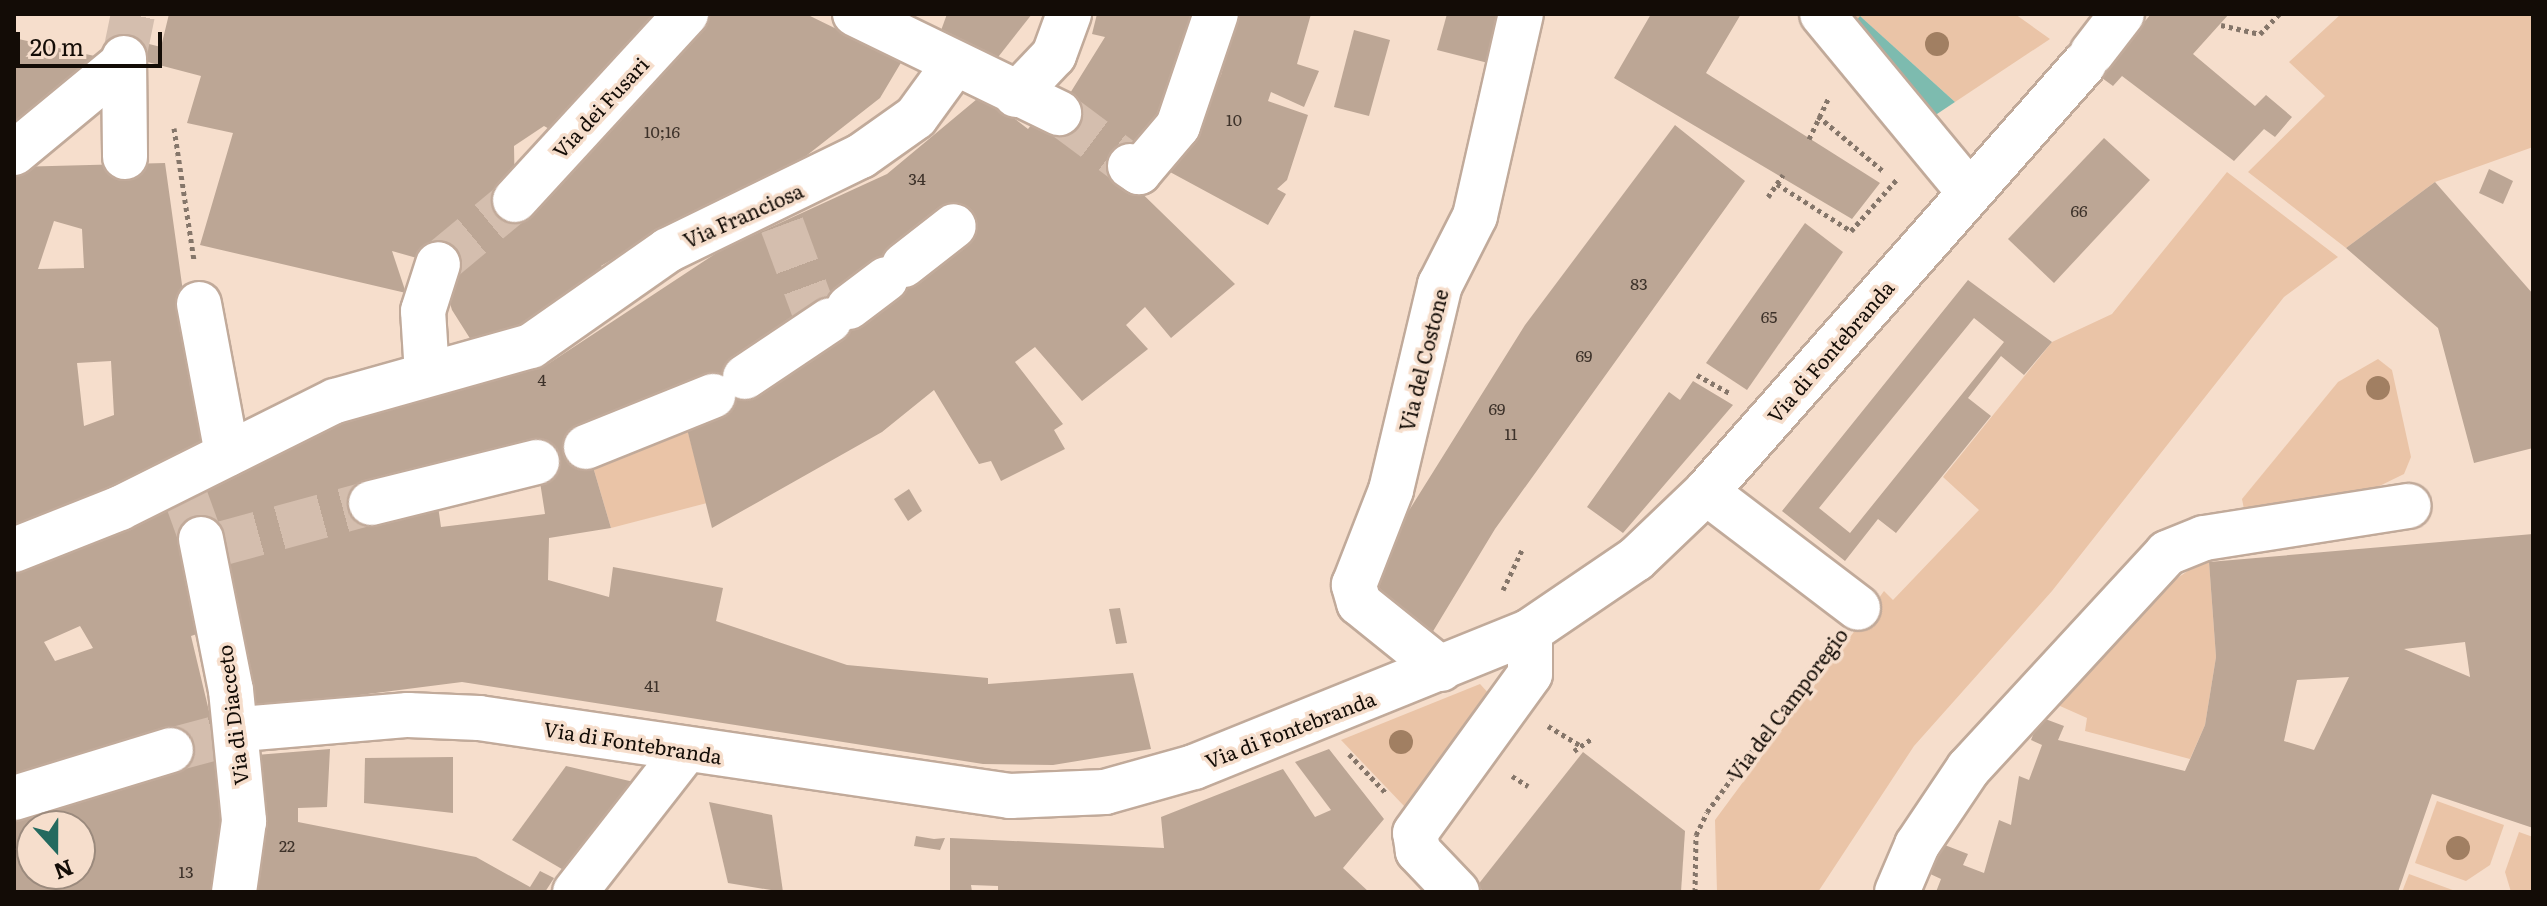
<!DOCTYPE html>
<html>
<head>
<meta charset="utf-8">
<style>
	body { margin:0 }
	#map { position:relative; width:2547px; height:906px; overflow:hidden; background:#f6decc; font-family:Literata,serif }
	div>[style] { position:absolute }
	[style*='--x'] { left:calc(var(--x)*1px); top:calc(var(--y)*1px); width:calc(var(--w)*1px); rotate:calc(var(--a)*1deg) }
	.green>* { inset:0; background:#eac4a7 }
	.water>* { inset:0; background:#7dbbaf }
	.building>* { inset:0; background:#bca695 }
	.minor-tunnel>* { height:44px; margin-top:-22px; transform-origin:0; background:repeating-linear-gradient(90deg,#d4beae 0 44px,transparent 0 66px) }
	.path>* { height:5px; margin-top:-2.5px; transform-origin:0; background:repeating-linear-gradient(90deg,#85766a 0 4px,transparent 0 8px) }
	.roads { filter:drop-shadow(2px 0 #c1aa9a) drop-shadow(-2px 0 #c1aa9a) drop-shadow(0 2px #c1aa9a) drop-shadow(0 -2px #c1aa9a) }
	.minor>* { height:44px; margin:-22px; padding:0 22px; transform-origin:22px; border-radius:22px; background:#fff }
	.trees>* { width:24px; height:24px; margin:-12px; border-radius:50%; background:#a17f62 }
	span { translate:-50% -50%; white-space:nowrap; text-align:center; line-height:1.15; -webkit-text-stroke:7px #f6decc; paint-order:stroke }
	.number-label { font-size:16px; color:#3d322a }
	.number-label span { -webkit-text-stroke-width:0 }
	.street-label { font-size:20px; color:#130c06 }
	.frame { position:absolute; inset:0; border:16px solid #130c06; pointer-events:none }
	.north { position:absolute; left:16px; top:810px; width:80px; height:80px; box-sizing:border-box; background:#f6decc; border:2px solid #9b8a7d; border-radius:50%; rotate:159deg; font-size:22px; font-weight:700; line-height:32px; text-align:center; color:#130c06 }
	.north::after { content:''; display:block; margin:auto; width:28px; height:36px; background:#236a5f; clip-path:polygon(50% 0,100% 100%,50% 72%,0 100%) }
	.scale { position:absolute; left:16px; top:32px; width:146px; height:36px; box-sizing:border-box; border:4px solid #130c06; border-top:0; padding-left:10px; font-size:24px; line-height:28px; white-space:nowrap; color:#130c06; -webkit-text-stroke:6px #f6decc; paint-order:stroke }
</style>
</head>
<body>
<div id="map">
	<div class="green">
		<i style="clip-path:polygon(1841px 14px,2015px 14px,2050px 39px,1955px 102px,1861px 17px,1851px 28px)"></i>
		<i style="clip-path:polygon(2341px 14px,2533px 14px,2533px 147px,2435px 182px,2346px 248px,2248px 172px,2325px 96px,2289px 62px)"></i>
		<i style="clip-path:polygon(2227px 172px,2338px 257px,2284px 297px,2052px 591px,1914px 746px,1818px 892px,1717px 892px,1715px 820px,1884px 591px,1893px 600px,1979px 510px,1943px 477px,2052px 342px,2112px 314px)"></i>
		<i style="clip-path:polygon(2378px 359px,2392px 370px,2411px 457px,2404px 474px,2363px 494px,2252px 513px,2244px 509px,2242px 499px,2338px 382px)"></i>
		<i style="clip-path:polygon(686px 425px,707px 503px,611px 528px,591px 460px)"></i>
		<i style="clip-path:polygon(2201px 562px,2209px 562px,2216px 657px,2205px 725px,2190px 759px,2085px 731px,2087px 718px,2051px 702px,2173px 581px)"></i>
		<i style="clip-path:polygon(1480px 684px,1492px 697px,1405px 807px,1341px 740px)"></i>
		<i style="clip-path:polygon(2437px 801px,2504px 825px,2490px 865px,2466px 881px,2415px 863px)"></i>
		<i style="clip-path:polygon(2519px 832px,2533px 837px,2533px 892px,2511px 892px,2505px 872px)"></i>
		<i style="clip-path:polygon(2409px 874px,2458px 892px,2402px 892px)"></i>
	</div>
	<div class="water">
		<i style="clip-path:polygon(1860px 16px,1955px 102px,1925px 122px,1851px 28px)"></i>
	</div>
	<div class="building">
		<i style="clip-path:polygon(169px 14px,656px 14px,551px 130px,544px 126px,514px 146px,515px 200px,524px 208px,712px 14px,806px 14px,902px 61px,880px 98px,769px 185px,673px 224px,601px 266px,605px 273px,546px 315px,476px 348px,452px 310px,438px 264px,392px 251px,406px 293px,200px 245px,233px 133px,187px 123px,201px 76px,140px 60px,145px 43px,161px 47px)"></i>
		<i style="clip-path:polygon(947px 14px,1032px 14px,995px 61px,939px 36px)"></i>
		<i style="clip-path:polygon(evenodd,1097px 14px,1204px 14px,1181px 95px,1120px 172px,1235px 284px,1171px 338px,1145px 307px,1126px 325px,1148px 349px,1082px 401px,1035px 347px,1015px 362px,1063px 424px,1054px 430px,1065px 449px,1001px 481px,991px 461px,979px 464px,934px 390px,882px 432px,712px 528px,686px 425px,591px 460px,611px 528px,549px 538px,548px 580px,609px 597px,613px 567px,723px 588px,716px 621px,847px 665px,988px 678px,988px 684px,1133px 673px,1151px 749px,1053px 765px,983px 764px,462px 682px,251px 709px,212px 629px,191px 636px,231px 803px,219px 892px,14px 892px,14px 568px,298px 433px,548px 364px,721px 250px,887px 174px,983px 94px,1028px 129px,1036px 119px,1054px 119px,1105px 37px,1092px 34px,1097px 14px,535px 450px,545px 514px,441px 527px,437px 499px,535px 450px,1097px 14px,80px 626px,93px 648px,55px 661px,44px 642px,80px 626px,1097px 14px,32px 826px,80px 826px,80px 874px,32px 874px,32px 826px)"></i>
		<i style="clip-path:polygon(1238px 14px,1311px 14px,1297px 64px,1319px 71px,1304px 107px,1271px 92px,1268px 101px,1308px 115px,1287px 180px,1277px 189px,1286px 194px,1268px 225px,1170px 172px,1221px 75px)"></i>
		<i style="clip-path:polygon(1447px 14px,1509px 14px,1496px 65px,1437px 50px)"></i>
		<i style="clip-path:polygon(1651px 14px,1741px 14px,1706px 73px,1880px 183px,1852px 219px,1614px 78px)"></i>
		<i style="clip-path:polygon(2151px 14px,2229px 14px,2193px 54px,2255px 106px,2266px 95px,2292px 117px,2275px 137px,2264px 129px,2234px 161px,2122px 76px,2113px 86px,2069px 54px,2108px 65px)"></i>
		<i style="clip-path:polygon(1354px 30px,1390px 40px,1369px 116px,1334px 107px)"></i>
		<i style="clip-path:polygon(14px 38px,99px 57px,14px 135px)"></i>
		<i style="clip-path:polygon(1675px 125px,1745px 181px,1495px 529px,1432px 633px,1363px 584px,1525px 325px)"></i>
		<i style="clip-path:polygon(2104px 138px,2150px 180px,2054px 283px,2008px 239px)"></i>
		<i style="clip-path:polygon(evenodd,165px 163px,205px 449px,14px 530px,14px 167px,165px 163px,54px 221px,82px 229px,84px 268px,38px 269px,54px 221px,165px 163px,111px 361px,114px 415px,84px 426px,77px 363px,111px 361px)"></i>
		<i style="clip-path:polygon(2489px 169px,2513px 181px,2503px 204px,2479px 193px)"></i>
		<i style="clip-path:polygon(2435px 182px,2533px 294px,2533px 448px,2474px 463px,2438px 328px,2346px 248px)"></i>
		<i style="clip-path:polygon(1805px 223px,1843px 252px,1747px 390px,1706px 363px)"></i>
		<i style="clip-path:polygon(evenodd,1968px 280px,2052px 342px,2024px 375px,2001px 356px,1968px 398px,1991px 416px,1896px 533px,1878px 519px,1845px 561px,1782px 511px,1968px 280px,1974px 318px,2004px 342px,1850px 533px,1819px 508px,1974px 318px)"></i>
		<i style="clip-path:polygon(1693px 381px,1733px 405px,1623px 533px,1587px 507px,1669px 392px,1680px 400px)"></i>
		<i style="clip-path:polygon(909px 489px,922px 511px,908px 521px,894px 499px)"></i>
		<i style="clip-path:polygon(evenodd,2533px 534px,2533px 828px,2432px 794px,2398px 892px,1936px 892px,1941px 879px,1926px 872px,1937px 842px,1968px 854px,1963px 865px,1984px 873px,1999px 820px,2011px 825px,2019px 776px,2029px 780px,2042px 745px,2031px 740px,2040px 717px,2064px 726px,2058px 740px,2185px 771px,2205px 725px,2216px 657px,2209px 562px,2533px 534px,2465px 642px,2470px 677px,2404px 649px,2465px 642px,2533px 534px,2349px 677px,2314px 750px,2284px 741px,2297px 680px,2349px 677px)"></i>
		<i style="clip-path:polygon(1120px 608px,1127px 643px,1116px 644px,1109px 609px)"></i>
		<i style="clip-path:polygon(330px 749px,327px 807px,298px 808px,298px 822px,476px 857px,530px 887px,540px 871px,554px 878px,545px 892px,253px 892px,263px 824px,256px 755px)"></i>
		<i style="clip-path:polygon(1329px 749px,1384px 819px,1343px 868px,1369px 892px,998px 892px,998px 886px,971px 885px,972px 892px,950px 892px,950px 838px,1164px 848px,1161px 817px,1283px 769px,1315px 817px,1331px 810px,1295px 762px)"></i>
		<i style="clip-path:polygon(1583px 752px,1685px 831px,1681px 892px,1484px 892px,1477px 886px)"></i>
		<i style="clip-path:polygon(453px 757px,453px 813px,364px 803px,365px 758px)"></i>
		<i style="clip-path:polygon(566px 766px,638px 783px,567px 872px,512px 840px)"></i>
		<i style="clip-path:polygon(709px 802px,772px 815px,783px 892px,728px 883px)"></i>
		<i style="clip-path:polygon(916px 836px,934px 839px,945px 838px,940px 850px,914px 846px)"></i>
	</div>
	<div class="minor-tunnel">
		<i style="--x:124;--y:58;--w:45;--a:-78.4"></i>
		<i style="--x:1059;--y:113;--w:89;--a:36.7"></i>
		<i style="--x:782;--y:225;--w:95;--a:69.7"></i>
		<i style="--x:438;--y:264;--w:100;--a:-39.7"></i>
		<i style="--x:184;--y:492;--w:50;--a:70.1"></i>
		<i style="--x:216;--y:545;--w:161;--a:-15.2"></i>
		<i style="--x:171;--y:750;--w:85;--a:-15"></i>
	</div>
	<div class="path">
		<i style="--x:2221;--y:25;--w:40;--a:13"></i>
		<i style="--x:2260;--y:34;--w:28;--a:-46"></i>
		<i style="--x:1818;--y:116;--w:85;--a:40.2"></i>
		<i style="--x:174;--y:128;--w:134;--a:81.4"></i>
		<i style="--x:1809;--y:139;--w:47;--a:-64.5"></i>
		<i style="--x:1777;--y:184;--w:88;--a:32.4"></i>
		<i style="--x:1851;--y:231;--w:71;--a:-48.4"></i>
		<i style="--x:1768;--y:197;--w:27;--a:-56"></i>
		<i style="--x:1697;--y:375;--w:39;--a:29"></i>
		<i style="--x:1503;--y:590;--w:44;--a:-64.6"></i>
		<i style="--x:1548;--y:726;--w:39;--a:31"></i>
		<i style="--x:1574;--y:751;--w:21;--a:-35"></i>
		<i style="--x:1349;--y:754;--w:54;--a:46.5"></i>
		<i style="--x:1512;--y:776;--w:19;--a:32"></i>
		<i style="--x:1695;--y:892;--w:57;--a:-89"></i>
		<i style="--x:1696;--y:835;--w:25;--a:-64"></i>
		<i style="--x:1707;--y:812;--w:209;--a:-53.6"></i>
	</div>
	<div class="roads">
		<div class="minor">
			<i style="--x:855;--y:14;--w:227;--a:25.9"></i>
			<i style="--x:1822;--y:14;--w:231;--a:50.4"></i>
			<i style="--x:2092;--y:53;--w:49;--a:-52.4"></i>
			<i style="--x:124;--y:58;--w:99;--a:89.4"></i>
			<i style="--x:1016;--y:95;--w:55;--a:-46.5"></i>
			<i style="--x:1054;--y:55;--w:44;--a:-69.9"></i>
			<i style="--x:14;--y:153;--w:143;--a:-39.6"></i>
			<i style="--x:1130;--y:166;--w:11;--a:34"></i>
			<i style="--x:1139;--y:172;--w:60;--a:-49.7"></i>
			<i style="--x:1178;--y:126;--w:118;--a:-71.3"></i>
			<i style="--x:515;--y:200;--w:253;--a:-47.4"></i>
			<i style="--x:904;--y:265;--w:63;--a:-38"></i>
			<i style="--x:199;--y:304;--w:153;--a:79.4"></i>
			<i style="--x:849;--y:307;--w:46;--a:-37.1"></i>
			<i style="--x:427;--y:374;--w:63;--a:-93.6"></i>
			<i style="--x:423;--y:311;--w:49;--a:-72.3"></i>
			<i style="--x:745;--y:377;--w:102;--a:-33.8"></i>
			<i style="--x:586;--y:447;--w:137;--a:-21.9"></i>
			<i style="--x:1706;--y:492;--w:191;--a:37.3"></i>
			<i style="--x:371;--y:503;--w:171;--a:-13.9"></i>
			<i style="--x:201;--y:539;--w:154;--a:78.8"></i>
			<i style="--x:231;--y:690;--w:132;--a:84.3"></i>
			<i style="--x:244;--y:821;--w:72;--a:98"></i>
			<i style="--x:14;--y:550;--w:114;--a:-21.6"></i>
			<i style="--x:120;--y:508;--w:240;--a:-26.5"></i>
			<i style="--x:335;--y:401;--w:204;--a:-15.7"></i>
			<i style="--x:531;--y:346;--w:167;--a:-35"></i>
			<i style="--x:668;--y:250;--w:215;--a:-26"></i>
			<i style="--x:861;--y:156;--w:67;--a:-35.3"></i>
			<i style="--x:916;--y:117;--w:63;--a:-54"></i>
			<i style="--x:1441;--y:669;--w:105;--a:-141.2"></i>
			<i style="--x:1359;--y:603;--w:19;--a:-106"></i>
			<i style="--x:1354;--y:585;--w:102;--a:-68.7"></i>
			<i style="--x:1391;--y:490;--w:211;--a:-76.6"></i>
			<i style="--x:1440;--y:285;--w:77;--a:-63.1"></i>
			<i style="--x:1475;--y:216;--w:207;--a:-77.2"></i>
			<i style="--x:253;--y:728;--w:156;--a:-4.8"></i>
			<i style="--x:408;--y:715;--w:71;--a:2.4"></i>
			<i style="--x:479;--y:718;--w:537;--a:8.36"></i>
			<i style="--x:1010;--y:796;--w:95;--a:-2.4"></i>
			<i style="--x:1105;--y:792;--w:92;--a:-15.7"></i>
			<i style="--x:1194;--y:767;--w:362;--a:-22"></i>
			<i style="--x:1530;--y:631;--w:128;--a:-34.2"></i>
			<i style="--x:1636;--y:559;--w:97;--a:-43.7"></i>
			<i style="--x:1706;--y:492;--w:571;--a:-48.55"></i>
			<i style="--x:14;--y:798;--w:164;--a:-17"></i>
			<i style="--x:575;--y:892;--w:180;--a:-52"></i>
			<i style="--x:1457;--y:892;--w:57;--a:-133.6"></i>
			<i style="--x:1418;--y:851;--w:18;--a:-99"></i>
			<i style="--x:1415;--y:833;--w:196;--a:-54.1"></i>
			<i style="--x:1530;--y:674;--w:43;--a:-90"></i>
			<i style="--x:1897;--y:892;--w:51;--a:-66.9"></i>
			<i style="--x:1917;--y:845;--w:92;--a:-56.1"></i>
			<i style="--x:1968;--y:769;--w:294;--a:-47.3"></i>
			<i style="--x:2167;--y:553;--w:40;--a:-22"></i>
			<i style="--x:2204;--y:538;--w:207;--a:-8.9"></i>
		</div>
	</div>
	<div class="trees">
		<i style="left:1937px;top:44px"></i>
		<i style="left:2378px;top:388px"></i>
		<i style="left:1401px;top:742px"></i>
		<i style="left:2458px;top:848px"></i>
	</div>
	<div class="number-label">
		<span style="left:1234px;top:119px">10</span>
		<span style="left:662px;top:131px">10;16</span>
		<span style="left:917px;top:178px">34</span>
		<span style="left:2079px;top:210px">66</span>
		<span style="left:1639px;top:283px">83</span>
		<span style="left:1769px;top:316px">65</span>
		<span style="left:1584px;top:355px">69</span>
		<span style="left:542px;top:379px">4</span>
		<span style="left:1497px;top:408px">69</span>
		<span style="left:1511px;top:433px">11</span>
		<span style="left:652px;top:685px">41</span>
		<span style="left:287px;top:845px">22</span>
		<span style="left:186px;top:871px">13</span>
	</div>
	<div class="street-label">
		<span style="left:600px;top:107px;rotate:-47deg">Via dei Fusari</span>
		<span style="left:743px;top:215px;rotate:-24deg">Via Franciosa</span>
		<span style="left:1830px;top:351px;rotate:-49deg">Via di Fontebranda</span>
		<span style="left:1423px;top:360px;rotate:-76deg">Via del Costone</span>
		<span style="left:1787px;top:704px;rotate:-53deg">Via del Camporegio</span>
		<span style="left:232px;top:715px;rotate:-97deg">Via di Diacceto</span>
		<span style="left:1290px;top:729px;rotate:-21deg">Via di Fontebranda</span>
		<span style="left:633px;top:742px;rotate:9deg">Via di Fontebranda</span>
	</div>
	<div class="frame"></div>
	<div class="north">N</div>
	<div class="scale">20 m</div>
</div>
</body>
</html>
